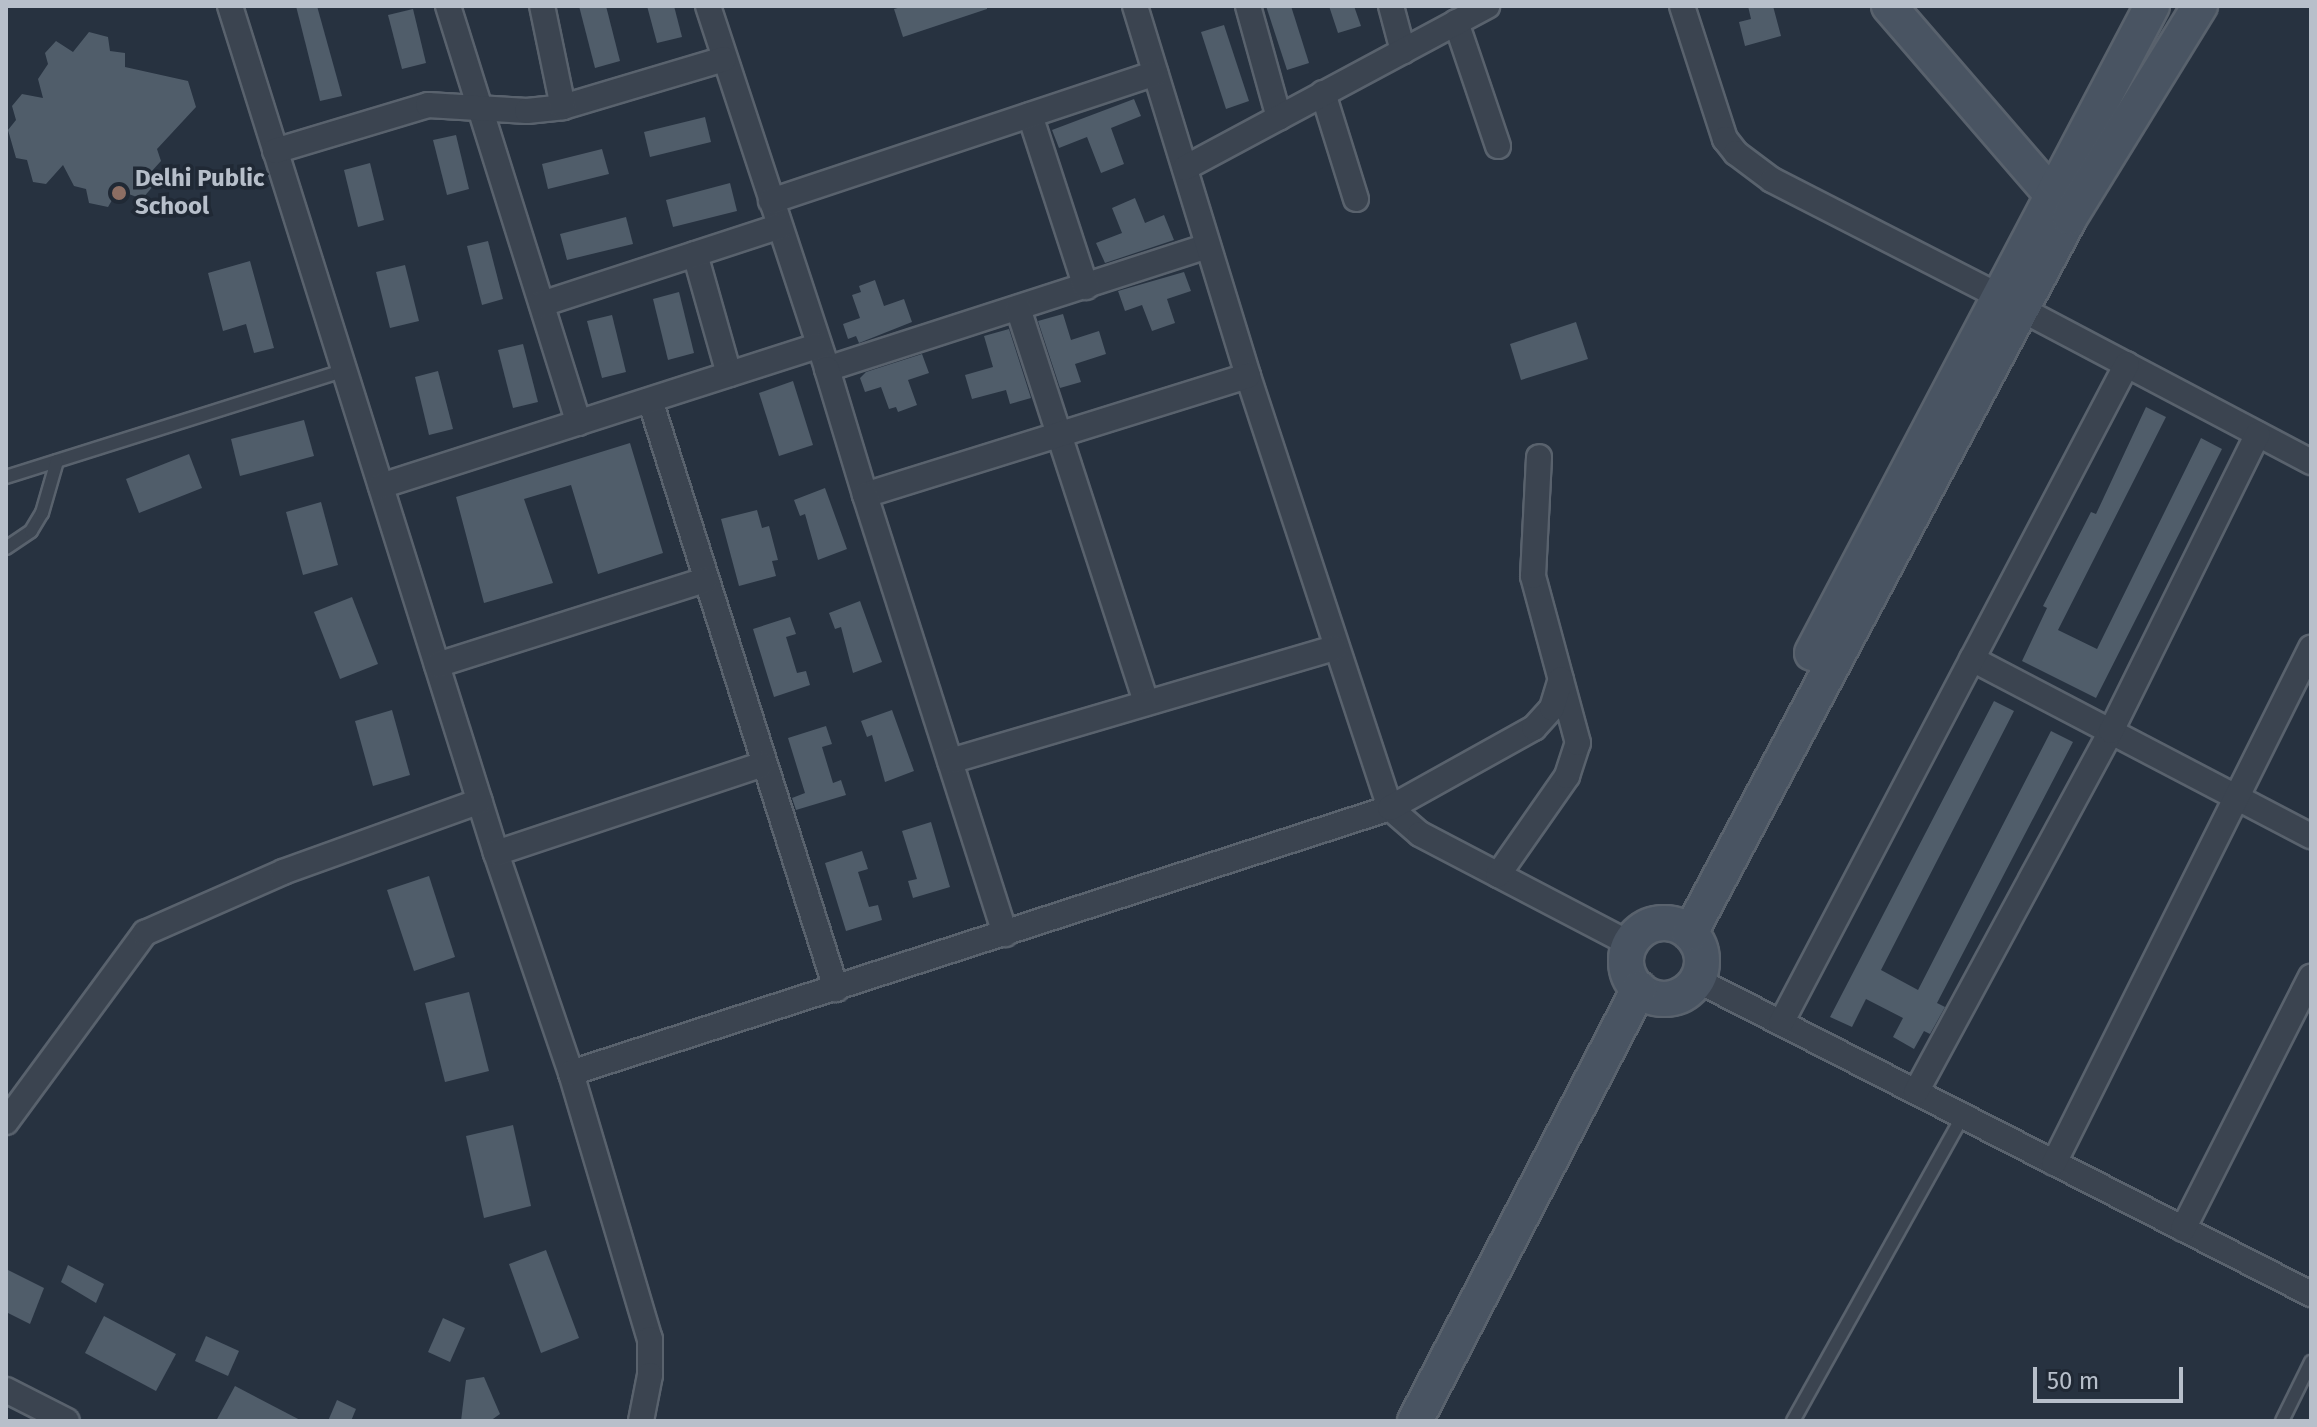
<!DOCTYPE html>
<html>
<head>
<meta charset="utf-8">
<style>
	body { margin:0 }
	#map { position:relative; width:2317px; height:1427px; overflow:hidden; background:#273240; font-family:"Fira Sans",sans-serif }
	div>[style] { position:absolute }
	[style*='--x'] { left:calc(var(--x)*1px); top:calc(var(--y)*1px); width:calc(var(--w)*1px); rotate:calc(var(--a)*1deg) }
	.building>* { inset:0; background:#505d6a }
	.roads { filter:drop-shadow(2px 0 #59626d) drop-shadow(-2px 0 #59626d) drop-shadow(0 2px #59626d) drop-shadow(0 -2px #59626d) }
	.lane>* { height:12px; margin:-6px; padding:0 6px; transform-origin:6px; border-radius:6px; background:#3b4450 }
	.street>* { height:24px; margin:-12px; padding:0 12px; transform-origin:12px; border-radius:12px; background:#3b4450 }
	.secondary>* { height:34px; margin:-17px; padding:0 17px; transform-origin:17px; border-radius:17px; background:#495462 }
	.secondary>.ring { margin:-17px; padding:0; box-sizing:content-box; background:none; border:34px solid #495462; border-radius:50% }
	.dots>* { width:22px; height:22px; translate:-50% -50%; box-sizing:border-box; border:4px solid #202935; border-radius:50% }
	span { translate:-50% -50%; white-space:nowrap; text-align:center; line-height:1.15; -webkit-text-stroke:7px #202935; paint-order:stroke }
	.poi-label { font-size:24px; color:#b7bfca; font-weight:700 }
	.left { translate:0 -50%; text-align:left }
	.frame { position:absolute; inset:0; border:8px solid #b7bfca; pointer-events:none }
	.scale { position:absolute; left:2033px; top:1367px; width:150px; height:36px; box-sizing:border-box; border:4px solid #b7bfca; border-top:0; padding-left:10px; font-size:24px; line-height:28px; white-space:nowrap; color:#b7bfca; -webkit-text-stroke:6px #202935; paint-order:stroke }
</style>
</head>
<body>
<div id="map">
	<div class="building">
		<i style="clip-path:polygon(296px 6px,317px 6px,342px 96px,320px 101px)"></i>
		<i style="clip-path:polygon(579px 6px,606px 6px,620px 61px,595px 68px)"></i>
		<i style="clip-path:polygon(647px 6px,674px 6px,682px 37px,657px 43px)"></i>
		<i style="clip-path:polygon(905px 6px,987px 6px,987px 9px,903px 37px,894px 9px)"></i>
		<i style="clip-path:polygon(1266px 6px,1291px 6px,1309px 63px,1287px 70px)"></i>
		<i style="clip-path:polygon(1329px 6px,1354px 6px,1361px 26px,1338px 33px)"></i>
		<i style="clip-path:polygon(1748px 6px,1773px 6px,1781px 36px,1745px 46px,1739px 22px,1751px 19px)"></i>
		<i style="clip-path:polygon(413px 9px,426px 63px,402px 69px,388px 15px)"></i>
		<i style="clip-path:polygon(1224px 25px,1249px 101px,1226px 109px,1201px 32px)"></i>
		<i style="clip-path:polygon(89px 32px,108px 37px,110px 51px,125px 53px,125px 67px,188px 81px,196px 107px,157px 149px,161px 161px,151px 172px,155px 184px,142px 199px,118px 190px,108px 207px,89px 203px,86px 189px,74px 186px,63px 165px,46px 184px,33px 182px,27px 160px,16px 158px,8px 130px,16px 120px,12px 106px,22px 94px,43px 98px,38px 79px,48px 64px,45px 53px,56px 41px,73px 52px)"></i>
		<i style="clip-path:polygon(1134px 99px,1141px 116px,1111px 128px,1124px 164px,1101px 173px,1087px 137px,1059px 148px,1052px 130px)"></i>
		<i style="clip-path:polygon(705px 117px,711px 142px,650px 157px,644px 132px)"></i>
		<i style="clip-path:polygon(456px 135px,469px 189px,447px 195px,433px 140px)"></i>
		<i style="clip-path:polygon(602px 149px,609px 174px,548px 189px,542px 164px)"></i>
		<i style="clip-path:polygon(370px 163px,384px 220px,358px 227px,344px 170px)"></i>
		<i style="clip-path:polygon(730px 183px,737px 211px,673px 227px,666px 200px)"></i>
		<i style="clip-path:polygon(1135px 198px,1145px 223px,1164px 215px,1174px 240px,1105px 263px,1096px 243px,1122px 233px,1112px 208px)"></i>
		<i style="clip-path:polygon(626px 217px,633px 244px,567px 260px,560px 234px)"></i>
		<i style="clip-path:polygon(488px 241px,503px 299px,482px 305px,467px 246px)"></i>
		<i style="clip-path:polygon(250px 261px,274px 348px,254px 353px,246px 324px,223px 331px,208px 273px)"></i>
		<i style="clip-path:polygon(405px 265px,419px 321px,390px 328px,376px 272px)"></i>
		<i style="clip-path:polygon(1184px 272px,1191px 291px,1167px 299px,1175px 323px,1152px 331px,1142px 305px,1125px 311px,1118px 291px)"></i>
		<i style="clip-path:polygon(875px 280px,884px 306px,904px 299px,912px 322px,859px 343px,856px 336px,848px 339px,843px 324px,860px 318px,852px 295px,861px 292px,859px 286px)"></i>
		<i style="clip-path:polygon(679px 292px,694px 353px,668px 360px,653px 299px)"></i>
		<i style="clip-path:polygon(1063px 314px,1071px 340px,1099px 331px,1106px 354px,1075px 364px,1081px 382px,1060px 388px,1038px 321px)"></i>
		<i style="clip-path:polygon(612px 315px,626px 372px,602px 378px,587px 321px)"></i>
		<i style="clip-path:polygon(1576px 322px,1588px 359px,1521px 380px,1510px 344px)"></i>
		<i style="clip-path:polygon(1009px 329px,1031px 398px,1010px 404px,1006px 390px,972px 399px,965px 375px,993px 367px,984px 336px)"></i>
		<i style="clip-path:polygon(523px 344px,538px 402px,513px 408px,498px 350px)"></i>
		<i style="clip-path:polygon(922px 354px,929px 373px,908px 380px,917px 405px,898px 412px,896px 407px,889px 409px,881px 387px,865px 392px,860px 378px,866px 372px)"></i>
		<i style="clip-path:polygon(438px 371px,453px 429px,429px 435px,415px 377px)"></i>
		<i style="clip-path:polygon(793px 381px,813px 445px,779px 456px,759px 393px)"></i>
		<i style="clip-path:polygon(2146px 407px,2166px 417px,2058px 630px,2097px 649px,2201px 438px,2222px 449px,2096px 698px,2022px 661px,2047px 608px,2043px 606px,2091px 512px,2096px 514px)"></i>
		<i style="clip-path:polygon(304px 420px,314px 456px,240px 476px,231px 439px)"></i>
		<i style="clip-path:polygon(630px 443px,663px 553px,598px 574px,571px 485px,524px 499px,553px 583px,484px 603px,456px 497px)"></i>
		<i style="clip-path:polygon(189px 454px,202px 488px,139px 513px,126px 479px)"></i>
		<i style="clip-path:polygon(825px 488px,847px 549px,818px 560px,805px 514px,800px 516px,794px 500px)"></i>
		<i style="clip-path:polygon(321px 502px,338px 565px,303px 575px,286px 512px)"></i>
		<i style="clip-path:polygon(757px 510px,762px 528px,769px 526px,778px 560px,772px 561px,776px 576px,739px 586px,721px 519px)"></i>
		<i style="clip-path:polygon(352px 597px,378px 664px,340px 679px,314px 612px)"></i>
		<i style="clip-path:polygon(860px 601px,882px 662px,853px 673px,841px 627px,835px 629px,829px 613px)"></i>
		<i style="clip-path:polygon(790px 617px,796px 634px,786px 637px,797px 673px,806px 671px,810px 685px,774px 697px,753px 629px)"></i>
		<i style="clip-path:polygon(1994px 701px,2014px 711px,1881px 970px,1918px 990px,2051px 731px,2073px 742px,1937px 1003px,1945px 1007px,1930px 1034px,1924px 1031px,1914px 1049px,1893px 1037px,1903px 1018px,1866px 999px,1852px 1027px,1830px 1017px)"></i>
		<i style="clip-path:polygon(392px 710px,410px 775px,373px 786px,355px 721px)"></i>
		<i style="clip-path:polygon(892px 710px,914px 771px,885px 782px,872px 735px,867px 737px,861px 721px)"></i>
		<i style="clip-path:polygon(826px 726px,832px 744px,822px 747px,833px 783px,841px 780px,846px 795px,796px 810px,792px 798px,805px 793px,788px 738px)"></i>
		<i style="clip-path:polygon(931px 822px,950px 887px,913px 898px,908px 881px,917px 879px,902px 831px)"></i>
		<i style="clip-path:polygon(862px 851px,868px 869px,858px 872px,869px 907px,878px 905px,882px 920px,846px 931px,825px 863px)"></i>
		<i style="clip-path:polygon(429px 876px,455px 957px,414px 971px,387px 890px)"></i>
		<i style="clip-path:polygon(469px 992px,489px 1071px,445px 1082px,425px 1003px)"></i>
		<i style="clip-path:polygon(513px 1125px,531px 1206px,484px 1218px,466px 1136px)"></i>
		<i style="clip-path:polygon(546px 1250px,579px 1338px,541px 1353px,509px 1264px)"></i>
		<i style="clip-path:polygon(68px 1265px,104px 1284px,96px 1303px,61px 1282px)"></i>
		<i style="clip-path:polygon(6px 1269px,44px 1288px,30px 1324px,6px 1312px)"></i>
		<i style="clip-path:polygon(104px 1316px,176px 1354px,156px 1391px,85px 1353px)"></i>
		<i style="clip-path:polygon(443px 1318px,465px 1328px,450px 1362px,428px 1352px)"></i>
		<i style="clip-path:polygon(206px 1336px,239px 1351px,228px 1376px,195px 1361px)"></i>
		<i style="clip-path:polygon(484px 1377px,500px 1414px,490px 1421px,461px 1421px,466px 1380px)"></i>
		<i style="clip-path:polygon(235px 1386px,302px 1421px,216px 1421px)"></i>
		<i style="clip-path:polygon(337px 1400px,356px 1409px,351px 1421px,328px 1421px)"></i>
	</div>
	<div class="roads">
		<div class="lane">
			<i style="--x:6;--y:477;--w:355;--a:-17.5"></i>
			<i style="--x:6;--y:548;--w:30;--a:-34"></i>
			<i style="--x:31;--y:531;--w:21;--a:-59"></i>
			<i style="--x:42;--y:513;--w:54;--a:-73.9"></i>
			<i style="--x:1793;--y:1421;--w:349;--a:-60.9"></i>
			<i style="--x:2282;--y:1421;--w:66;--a:-63.8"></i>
		</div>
		<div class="street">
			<i style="--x:230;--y:6;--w:888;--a:72.57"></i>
			<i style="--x:496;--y:853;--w:232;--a:71.2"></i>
			<i style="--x:571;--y:1073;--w:277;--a:73.5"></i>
			<i style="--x:650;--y:1339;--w:36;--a:90"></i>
			<i style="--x:650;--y:1375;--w:47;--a:101.1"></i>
			<i style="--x:448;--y:6;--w:437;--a:72.6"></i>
			<i style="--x:708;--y:6;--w:382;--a:71.8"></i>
			<i style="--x:827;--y:369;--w:399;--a:-17.9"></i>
			<i style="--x:1135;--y:6;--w:387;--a:73"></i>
			<i style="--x:1248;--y:376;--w:455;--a:71.8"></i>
			<i style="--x:1390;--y:808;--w:40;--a:41"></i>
			<i style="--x:1420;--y:834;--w:237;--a:27.6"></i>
			<i style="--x:1248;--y:6;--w:116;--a:74.5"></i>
			<i style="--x:1391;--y:6;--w:47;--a:75.1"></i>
			<i style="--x:1682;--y:6;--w:140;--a:72.1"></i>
			<i style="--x:1725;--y:139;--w:18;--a:52"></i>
			<i style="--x:1736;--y:153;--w:45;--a:36.9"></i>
			<i style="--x:1772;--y:180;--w:253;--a:27.1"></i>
			<i style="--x:1456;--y:22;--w:131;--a:71.3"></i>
			<i style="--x:1323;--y:93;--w:111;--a:72.7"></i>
			<i style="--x:563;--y:107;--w:168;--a:-16.6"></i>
			<i style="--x:1030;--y:115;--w:181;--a:72"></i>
			<i style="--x:275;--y:151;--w:160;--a:-16.7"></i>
			<i style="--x:428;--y:105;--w:99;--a:3.5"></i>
			<i style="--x:527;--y:111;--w:36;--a:-6"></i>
			<i style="--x:563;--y:107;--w:103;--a:-101.7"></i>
			<i style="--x:1185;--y:168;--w:343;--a:-28.2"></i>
			<i style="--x:771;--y:201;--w:405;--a:-18.4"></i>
			<i style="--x:695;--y:254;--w:125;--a:74.2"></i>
			<i style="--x:542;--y:304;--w:250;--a:-18.1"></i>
			<i style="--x:1018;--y:308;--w:415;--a:72"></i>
			<i style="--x:2021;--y:309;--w:328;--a:27.8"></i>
			<i style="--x:827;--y:369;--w:132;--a:73.2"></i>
			<i style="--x:865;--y:495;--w:401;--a:-17.3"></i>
			<i style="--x:650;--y:400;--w:618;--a:72.47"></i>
			<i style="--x:381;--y:486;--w:460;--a:-17.8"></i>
			<i style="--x:865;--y:495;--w:461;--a:72.3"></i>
			<i style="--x:1972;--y:659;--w:382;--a:27.6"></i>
			<i style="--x:437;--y:665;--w:281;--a:-17.6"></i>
			<i style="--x:950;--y:761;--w:401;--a:-16.4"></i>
			<i style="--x:496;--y:853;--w:279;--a:-18.4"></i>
			<i style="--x:1498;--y:875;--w:121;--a:-55.1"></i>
			<i style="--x:1567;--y:776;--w:35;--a:-72"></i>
			<i style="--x:1578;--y:743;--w:173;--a:-105.1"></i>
			<i style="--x:1533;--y:576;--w:119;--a:-87.1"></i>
			<i style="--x:1697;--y:980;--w:690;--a:27.09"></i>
			<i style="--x:1781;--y:1023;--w:744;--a:-62.3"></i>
			<i style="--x:571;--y:1073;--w:861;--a:-17.93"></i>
			<i style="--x:1390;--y:808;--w:165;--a:-29.1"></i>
			<i style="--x:1534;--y:728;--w:27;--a:-48"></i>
			<i style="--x:1552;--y:708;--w:30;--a:-73"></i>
			<i style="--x:1916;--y:1092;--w:410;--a:-61.6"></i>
			<i style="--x:2111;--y:731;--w:331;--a:-63.7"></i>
			<i style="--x:6;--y:1122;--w:235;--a:-53.7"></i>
			<i style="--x:145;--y:933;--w:151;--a:-23.8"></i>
			<i style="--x:283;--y:872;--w:209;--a:-19.8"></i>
			<i style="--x:2054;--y:1163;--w:576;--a:-63.48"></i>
			<i style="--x:2183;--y:1229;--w:283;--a:-63.1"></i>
			<i style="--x:6;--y:1390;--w:68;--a:26.9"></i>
		</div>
		<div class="secondary">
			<i style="--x:1889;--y:6;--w:269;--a:49.2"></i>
			<i style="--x:1812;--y:653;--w:731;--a:-62.28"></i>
			<i class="ring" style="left:1626px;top:923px;width:42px;height:42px"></i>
			<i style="--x:1690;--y:933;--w:811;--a:-62.04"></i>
			<i style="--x:2070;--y:217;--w:248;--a:-58.4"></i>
			<i style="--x:1415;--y:1421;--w:487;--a:-62.6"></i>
		</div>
	</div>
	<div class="dots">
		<i style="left:119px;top:193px;background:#8d6e63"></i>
	</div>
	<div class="poi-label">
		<span class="left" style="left:135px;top:193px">Delhi Public<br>School</span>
	</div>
	<div class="frame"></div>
	<div class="scale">50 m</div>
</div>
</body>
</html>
